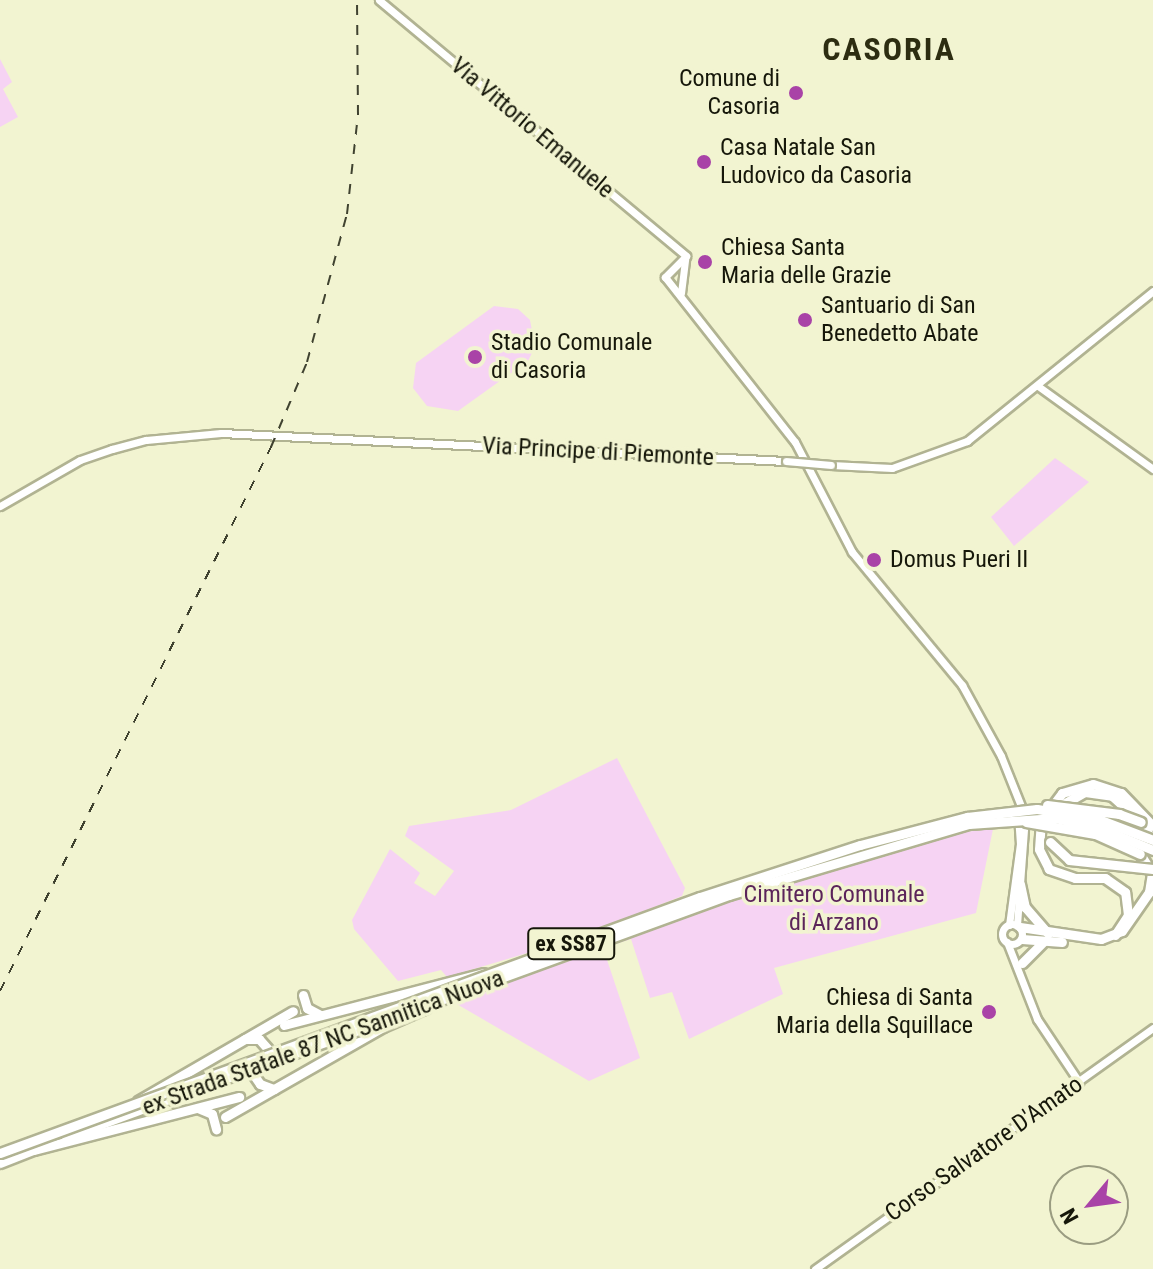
<!DOCTYPE html>
<html>
<head>
<meta charset="utf-8">
<style>
	body { margin:0 }
	#map { position:relative; width:1153px; height:1269px; overflow:hidden; background:#f2f4d1; font-family:"Roboto Condensed",sans-serif }
	div>[style] { position:absolute }
	[style*='--x'] { left:calc(var(--x)*1px); top:calc(var(--y)*1px); width:calc(var(--w)*1px); rotate:calc(var(--a)*1deg) }
	.green>* { inset:0; background:#f6d3f3 }
	.roads { filter:drop-shadow(2px 0 #b1b392) drop-shadow(-2px 0 #b1b392) drop-shadow(0 2px #b1b392) drop-shadow(0 -2px #b1b392) }
	.secondary>* { height:7px; margin:-3.5px; padding:0 3.5px; transform-origin:3.5px; border-radius:3.5px; background:#fff }
	.secondary>.ring { margin:-3.5px; padding:0; box-sizing:content-box; background:none; border:7px solid #fff; border-radius:50% }
	.highway>* { height:9px; margin:-4.5px; padding:0 4.5px; transform-origin:4.5px; border-radius:4.5px; background:#fff }
	.rail>* { height:2px; margin-top:-1px; transform-origin:0; background:repeating-linear-gradient(90deg,#404230 0 10px,transparent 0 20px) }
	.bridges { filter:drop-shadow(2px 0 #b1b392) drop-shadow(-2px 0 #b1b392) drop-shadow(0 2px #b1b392) drop-shadow(0 -2px #b1b392) }
	.secondary-bridge>* { height:7px; margin:-3.5px; padding:0 3.5px; transform-origin:3.5px; border-radius:3.5px; background:#fff }
	.highway-bridge>* { height:9px; margin:-4.5px; padding:0 4.5px; transform-origin:4.5px; border-radius:4.5px; background:#fff }
	.dots>* { width:22px; height:22px; translate:-50% -50%; box-sizing:border-box; border:4px solid #f2f4d1; border-radius:50% }
	span { translate:-50% -50%; white-space:nowrap; text-align:center; line-height:1.15; -webkit-text-stroke:7px #f2f4d1; paint-order:stroke }
	.shield-label span { padding:2px 6px; background:#f2f4d1; border:2px solid; border-radius:6px; -webkit-text-stroke-width:0 }
	.shield-label { font-size:22px; color:#16170a; font-weight:700 }
	.poi-label { font-size:24px; color:#16170a }
	.right { translate:-100% -50%; text-align:right }
	.left { translate:0 -50%; text-align:left }
	.street-label { font-size:24px; color:#16170a }
	.park-label { font-size:24px; color:#5b245a }
	.district-label { font-size:32px; color:#2d2d11; font-weight:700; letter-spacing:2px }
	.north { position:absolute; left:1049px; top:1165px; width:80px; height:80px; box-sizing:border-box; background:#f2f4d1; border:2px solid #9a9c81; border-radius:50%; rotate:241deg; font-size:22px; font-weight:700; line-height:32px; text-align:center; color:#16170a }
	.north::after { content:''; display:block; margin:auto; width:28px; height:36px; background:#a943a7; clip-path:polygon(50% 0,100% 100%,50% 72%,0 100%) }
</style>
</head>
<body>
<div id="map">
	<div class="green">
		<i style="clip-path:polygon(0 59px,12px 82px,3px 89px,18px 117px,0 127px)"></i>
		<i style="clip-path:polygon(494px 306px,518px 309px,530px 320px,535px 347px,528px 361px,458px 411px,427px 406px,413px 388px,416px 363px)"></i>
		<i style="clip-path:polygon(1055px 458px,1089px 482px,1014px 546px,991px 517px)"></i>
		<i style="clip-path:polygon(617px 758px,685px 888px,682px 896px,574px 939px,447px 977px,441px 970px,398px 981px,354px 929px,352px 920px,390px 849px,420px 873px,414px 883px,435px 896px,454px 871px,405px 836px,409px 826px,511px 810px)"></i>
		<i style="clip-path:polygon(993px 829px,976px 913px,774px 968px,783px 994px,689px 1039px,672px 992px,650px 998px,631px 939px,603px 948px,640px 1058px,589px 1081px,455px 1003px,500px 983px,807px 873px,953px 833px)"></i>
	</div>
	<div class="roads">
		<div class="secondary">
			<i style="--x:379;--y:0;--w:400;--a:39.8"></i>
			<i style="--x:686;--y:256;--w:30;--a:135"></i>
			<i style="--x:665;--y:277;--w:210;--a:51.8"></i>
			<i style="--x:795;--y:442;--w:124;--a:62.6"></i>
			<i style="--x:852;--y:552;--w:173;--a:50.4"></i>
			<i style="--x:962;--y:685;--w:81;--a:61.2"></i>
			<i style="--x:1001;--y:756;--w:65;--a:68.2"></i>
			<i style="--x:1025;--y:816;--w:110;--a:94.2"></i>
			<i style="--x:681;--y:293;--w:35;--a:-83"></i>
			<i style="--x:1038;--y:386;--w:142;--a:35.8"></i>
			<i style="--x:831;--y:465;--w:61;--a:2.8"></i>
			<i style="--x:892;--y:468;--w:80;--a:-19.8"></i>
			<i style="--x:967;--y:441;--w:239;--a:-38.9"></i>
			<i style="--x:0;--y:506;--w:92;--a:-29.9"></i>
			<i style="--x:80;--y:460;--w:34;--a:-19"></i>
			<i style="--x:112;--y:449;--w:35;--a:-15"></i>
			<i style="--x:146;--y:440;--w:75;--a:-5.3"></i>
			<i style="--x:221;--y:433;--w:566;--a:2.84"></i>
			<i class="ring" style="left:1002px;top:924px;width:13px;height:13px"></i>
			<i style="--x:1009;--y:925;--w:82;--a:-82.3"></i>
			<i style="--x:1020;--y:844;--w:27;--a:-94"></i>
			<i style="--x:1007;--y:942;--w:83;--a:68.7"></i>
			<i style="--x:1037;--y:1019;--w:76;--a:56.3"></i>
			<i style="--x:815;--y:1269;--w:415;--a:-35.5"></i>
		</div>
		<div class="highway">
			<i style="--x:1055;--y:809;--w:34;--a:-30"></i>
			<i style="--x:1085;--y:792;--w:27;--a:8"></i>
			<i style="--x:1112;--y:796;--w:39;--a:42"></i>
			<i style="--x:1141;--y:822;--w:22;--a:58"></i>
			<i style="--x:1020;--y:884;--w:24;--a:78"></i>
			<i style="--x:1025;--y:907;--w:35;--a:49"></i>
			<i style="--x:1020;--y:927;--w:82;--a:8.4"></i>
			<i style="--x:1101;--y:939;--w:22;--a:-21"></i>
			<i style="--x:1122;--y:931;--w:47;--a:-55.3"></i>
			<i style="--x:1149;--y:892;--w:19;--a:-81"></i>
			<i style="--x:1152;--y:873;--w:22;--a:-122"></i>
			<i style="--x:1115;--y:935;--w:24;--a:-57"></i>
			<i style="--x:1128;--y:915;--w:23;--a:-97"></i>
			<i style="--x:1125;--y:892;--w:24;--a:-145"></i>
			<i style="--x:1105;--y:878;--w:30;--a:180"></i>
			<i style="--x:1075;--y:878;--w:28;--a:-161"></i>
			<i style="--x:1049;--y:869;--w:22;--a:-117"></i>
			<i style="--x:1039;--y:849;--w:28;--a:-86"></i>
			<i style="--x:1041;--y:821;--w:35;--a:-53"></i>
			<i style="--x:1062;--y:793;--w:32;--a:-16"></i>
			<i style="--x:1093;--y:784;--w:29;--a:18"></i>
			<i style="--x:1121;--y:793;--w:46;--a:45.9"></i>
			<i style="--x:1022;--y:939;--w:40;--a:4.3"></i>
			<i style="--x:1022;--y:963;--w:31;--a:-45"></i>
			<i style="--x:303;--y:995;--w:14;--a:73"></i>
			<i style="--x:307;--y:1008;--w:15;--a:28"></i>
			<i style="--x:284;--y:1025;--w:206;--a:-14.6"></i>
			<i style="--x:245;--y:1039;--w:14;--a:0"></i>
			<i style="--x:259;--y:1039;--w:13;--a:48"></i>
			<i style="--x:253;--y:1074;--w:12;--a:55"></i>
			<i style="--x:260;--y:1084;--w:15;--a:20"></i>
			<i style="--x:138;--y:1101;--w:179;--a:-30.1"></i>
			<i style="--x:198;--y:1108;--w:15;--a:23"></i>
			<i style="--x:212;--y:1114;--w:16;--a:75"></i>
			<i style="--x:225;--y:1117;--w:182;--a:-29.7"></i>
			<i style="--x:383;--y:1027;--w:47;--a:-23.8"></i>
			<i style="--x:66;--y:1137;--w:118;--a:-20.3"></i>
			<i style="--x:34;--y:1150;--w:212;--a:-14.5"></i>
			<i style="--x:0;--y:1163;--w:41;--a:-21.5"></i>
		</div>
	</div>
	<div class="rail">
		<i style="--x:0;--y:991;--w:608;--a:-63.52"></i>
		<i style="--x:271;--y:447;--w:92;--a:-67"></i>
		<i style="--x:307;--y:362;--w:153;--a:-74.9"></i>
		<i style="--x:347;--y:214;--w:100;--a:-83.7"></i>
		<i style="--x:358;--y:115;--w:115;--a:-90.5"></i>
	</div>
	<div class="bridges">
		<div class="secondary-bridge">
			<i style="--x:786;--y:461;--w:45;--a:5.1"></i>
		</div>
		<div class="highway-bridge">
			<i style="--x:1047;--y:805;--w:73;--a:7.1"></i>
			<i style="--x:1119;--y:814;--w:23;--a:20"></i>
			<i style="--x:1026;--y:822;--w:70;--a:9.9"></i>
			<i style="--x:1095;--y:834;--w:49;--a:24"></i>
			<i style="--x:1050;--y:842;--w:26;--a:43"></i>
			<i style="--x:1069;--y:860;--w:84;--a:6.1"></i>
			<i style="--x:177;--y:1096;--w:587;--a:-20.01"></i>
			<i style="--x:729;--y:895;--w:250;--a:-16.5"></i>
			<i style="--x:969;--y:824;--w:86;--a:-4"></i>
			<i style="--x:1055;--y:818;--w:43;--a:12.1"></i>
			<i style="--x:1097;--y:827;--w:61;--a:22.3"></i>
			<i style="--x:0;--y:1153;--w:745;--a:-20.09"></i>
			<i style="--x:700;--y:897;--w:168;--a:-18"></i>
			<i style="--x:860;--y:845;--w:111;--a:-14.7"></i>
			<i style="--x:967;--y:817;--w:70;--a:-6.5"></i>
			<i style="--x:1037;--y:809;--w:62;--a:9.3"></i>
			<i style="--x:1098;--y:819;--w:59;--a:20.9"></i>
		</div>
	</div>
	<div class="dots">
		<i style="left:796px;top:93px;background:#a943a7"></i>
		<i style="left:704px;top:162px;background:#a943a7"></i>
		<i style="left:705px;top:262px;background:#a943a7"></i>
		<i style="left:805px;top:320px;background:#a943a7"></i>
		<i style="left:475px;top:357px;background:#a943a7"></i>
		<i style="left:874px;top:560px;background:#a943a7"></i>
		<i style="left:989px;top:1012px;background:#a943a7"></i>
	</div>
	<div class="shield-label">
		<span style="left:571px;top:944px">ex SS87</span>
	</div>
	<div class="poi-label">
		<span class="right" style="left:780px;top:93px">Comune di<br>Casoria</span>
		<span class="left" style="left:720px;top:162px">Casa Natale San<br>Ludovico da Casoria</span>
		<span class="left" style="left:721px;top:262px">Chiesa Santa<br>Maria delle Grazie</span>
		<span class="left" style="left:821px;top:320px">Santuario di San<br>Benedetto Abate</span>
		<span class="left" style="left:491px;top:357px">Stadio Comunale<br>di Casoria</span>
		<span class="left" style="left:890px;top:560px">Domus Pueri II</span>
		<span class="right" style="left:973px;top:1012px">Chiesa di Santa<br>Maria della Squillace</span>
	</div>
	<div class="street-label">
		<span style="left:532px;top:128px;rotate:40deg">Via Vittorio Emanuele</span>
		<span style="left:598px;top:452px;rotate:3deg">Via Principe di Piemonte</span>
		<span style="left:323px;top:1043px;rotate:-20deg">ex Strada Statale 87 NC Sannitica Nuova</span>
		<span style="left:984px;top:1149px;rotate:-35deg">Corso Salvatore D'Amato</span>
	</div>
	<div class="park-label">
		<span style="left:834px;top:909px">Cimitero Comunale<br>di Arzano</span>
	</div>
	<div class="district-label">
		<span style="left:889px;top:49px">CASORIA</span>
	</div>
	<div class="north">N</div>
</div>
</body>
</html>
